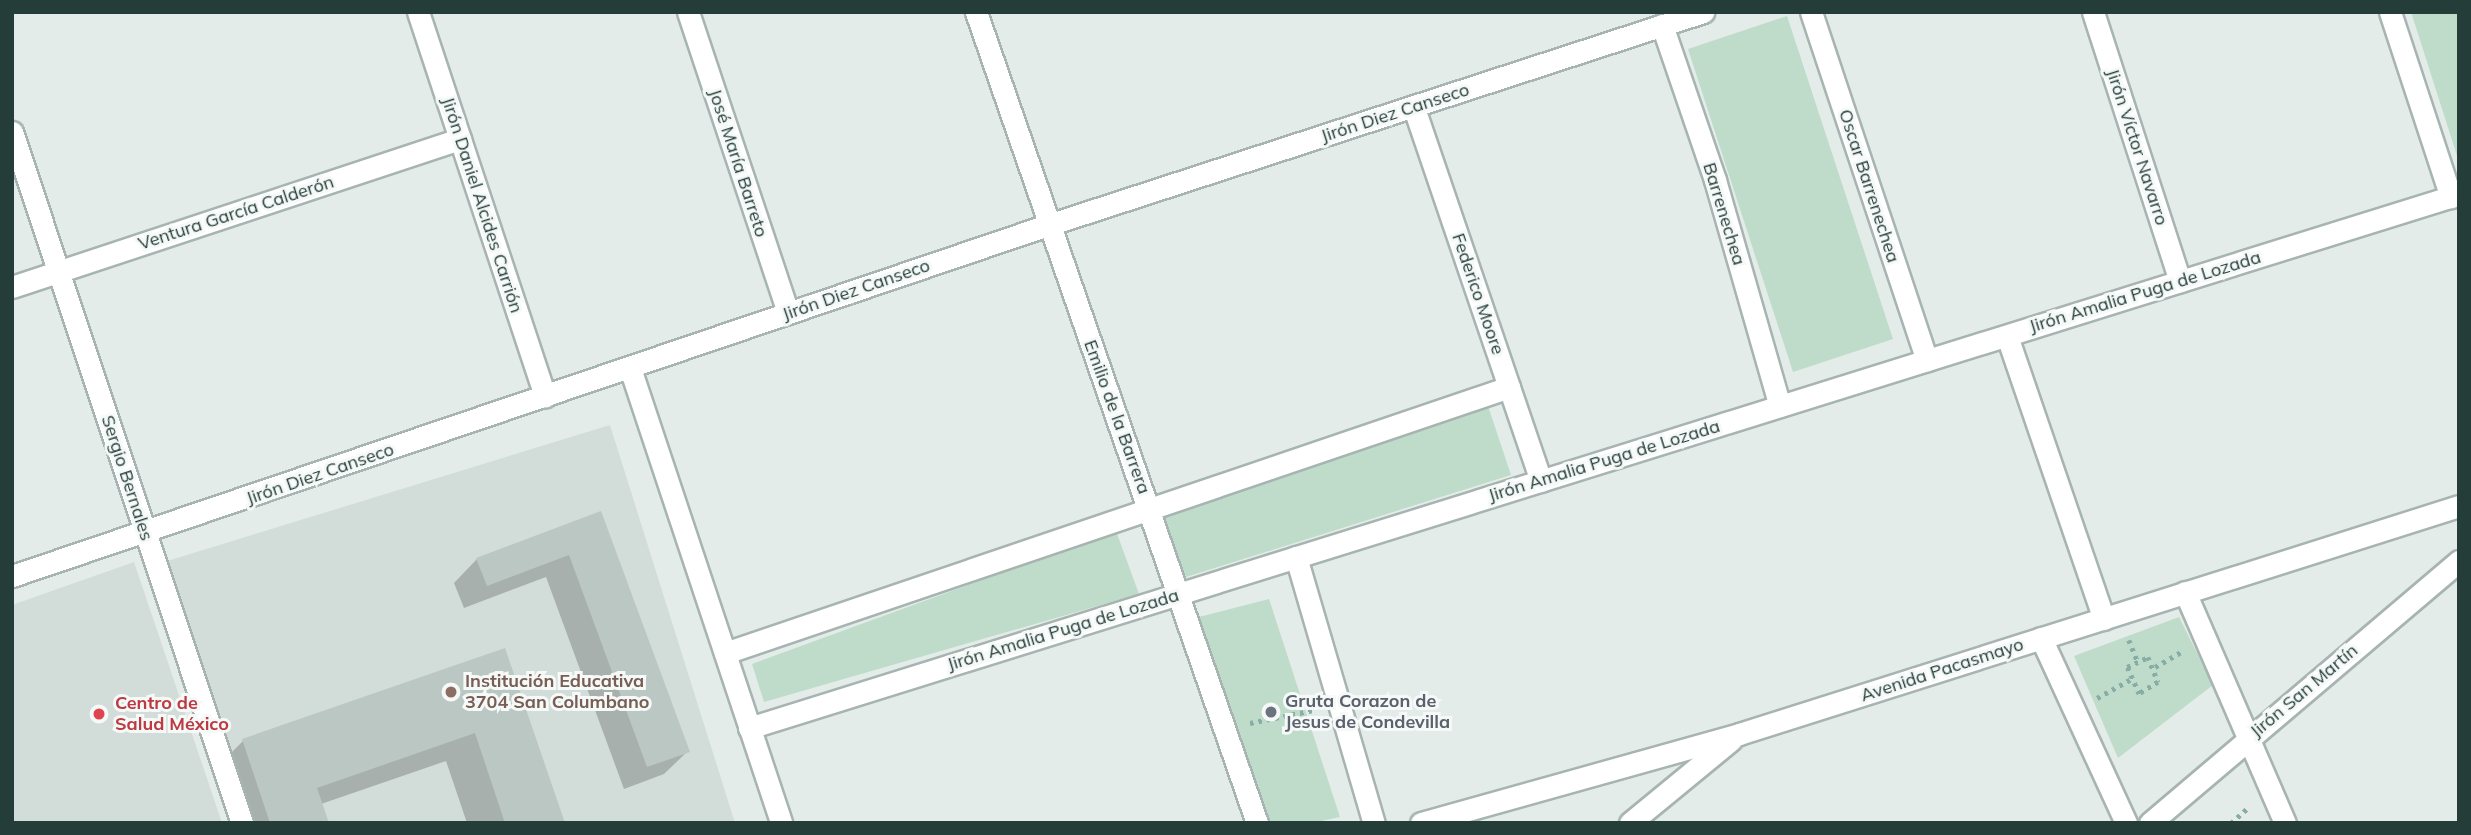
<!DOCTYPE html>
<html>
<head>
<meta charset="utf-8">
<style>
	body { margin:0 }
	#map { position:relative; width:2471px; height:835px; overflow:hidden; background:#e4ecea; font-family:Mulish,sans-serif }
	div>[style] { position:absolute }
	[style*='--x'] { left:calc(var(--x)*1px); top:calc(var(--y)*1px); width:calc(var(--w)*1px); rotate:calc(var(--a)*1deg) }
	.built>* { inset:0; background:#d2dcd9 }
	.green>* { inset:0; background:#bfdcca }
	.shadow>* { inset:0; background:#0003 }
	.building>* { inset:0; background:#bac7c3 }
	.path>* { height:4.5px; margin-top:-2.25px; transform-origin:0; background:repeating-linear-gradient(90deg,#87ada6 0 3.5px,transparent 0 8.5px) }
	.roads { filter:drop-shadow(2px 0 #a7b4b1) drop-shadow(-2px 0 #a7b4b1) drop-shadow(0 2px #a7b4b1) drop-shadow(0 -2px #a7b4b1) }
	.minor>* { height:21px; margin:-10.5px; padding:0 10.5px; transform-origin:10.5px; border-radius:10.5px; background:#fff }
	.dots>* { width:19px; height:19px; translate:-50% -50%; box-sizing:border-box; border:4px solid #f5f9f7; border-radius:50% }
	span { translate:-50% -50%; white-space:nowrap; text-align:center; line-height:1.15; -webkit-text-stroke:6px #f5f9f7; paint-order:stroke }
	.street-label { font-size:18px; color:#253d39 }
	.education-label { font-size:18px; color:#785e54; font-weight:700 }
	.left { translate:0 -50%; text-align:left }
	.worship-label { font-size:18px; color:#5b616d; font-weight:700 }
	.health-label { font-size:18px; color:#be3a42; font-weight:700 }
	.frame { position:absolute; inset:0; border:14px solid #253d39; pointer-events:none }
</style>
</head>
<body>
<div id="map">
	<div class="built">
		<i style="clip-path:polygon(610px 425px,735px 823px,253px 823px,164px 562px)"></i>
		<i style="clip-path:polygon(134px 562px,222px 823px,12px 823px,12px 605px)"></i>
	</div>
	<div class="green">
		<i style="clip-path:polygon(2411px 12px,2459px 12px,2459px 162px)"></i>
		<i style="clip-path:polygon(1787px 16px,1893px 339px,1793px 372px,1688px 49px)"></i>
		<i style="clip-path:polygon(1487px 403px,1511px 475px,1186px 577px,1162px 515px)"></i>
		<i style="clip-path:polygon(1116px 531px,1139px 594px,764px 702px,752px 664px)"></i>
		<i style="clip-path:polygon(1269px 599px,1340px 817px,1312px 823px,1266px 823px,1199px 617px)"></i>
		<i style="clip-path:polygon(2179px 617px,2213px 685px,2118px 758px,2074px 656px)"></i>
	</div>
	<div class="shadow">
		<i style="clip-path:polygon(600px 514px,688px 751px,664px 774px,624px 789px,546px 577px,464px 608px,454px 583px,477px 559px)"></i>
		<i style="clip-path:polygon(504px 651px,563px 823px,467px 823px,446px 761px,321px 804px,327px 823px,232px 823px,214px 770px,243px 741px)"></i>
	</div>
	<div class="building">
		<i style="clip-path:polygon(601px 511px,690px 752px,647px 767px,569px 555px,487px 586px,476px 558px)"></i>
		<i style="clip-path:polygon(505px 648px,565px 823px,505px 823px,475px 733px,317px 788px,329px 823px,270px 823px,242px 739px)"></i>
	</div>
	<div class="path">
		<i style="--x:2129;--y:640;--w:24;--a:68"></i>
		<i style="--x:2148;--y:657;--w:27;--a:68"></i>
		<i style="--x:2158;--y:682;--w:22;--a:148"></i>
		<i style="--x:2139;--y:694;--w:30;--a:-114"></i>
		<i style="--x:2127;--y:667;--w:23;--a:-25"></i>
		<i style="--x:2155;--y:667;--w:30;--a:-30"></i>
		<i style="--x:2097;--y:698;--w:38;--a:-29"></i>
		<i style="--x:1250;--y:723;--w:65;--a:-11.5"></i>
		<i style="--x:2231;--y:823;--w:24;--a:-42"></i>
	</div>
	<div class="roads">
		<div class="minor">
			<i style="--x:418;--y:12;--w:405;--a:71.7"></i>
			<i style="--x:688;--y:12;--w:317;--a:71.6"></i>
			<i style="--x:976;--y:12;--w:858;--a:70.89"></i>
			<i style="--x:1811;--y:12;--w:367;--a:71.6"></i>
			<i style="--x:2093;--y:12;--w:283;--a:72.1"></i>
			<i style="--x:2390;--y:12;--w:195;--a:71.8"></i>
			<i style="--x:1662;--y:25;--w:164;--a:71.1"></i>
			<i style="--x:1715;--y:180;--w:235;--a:74"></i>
			<i style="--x:1414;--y:108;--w:394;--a:71.2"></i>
			<i style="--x:12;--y:132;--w:728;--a:71.59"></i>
			<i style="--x:12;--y:287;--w:472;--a:-18.3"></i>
			<i style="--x:2007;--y:336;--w:299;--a:71.1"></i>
			<i style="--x:630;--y:368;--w:479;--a:71.6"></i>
			<i style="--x:1296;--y:557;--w:277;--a:73.7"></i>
			<i style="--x:12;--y:576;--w:1094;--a:-18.72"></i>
			<i style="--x:1048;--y:225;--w:689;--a:-18.01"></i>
			<i style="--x:2185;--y:592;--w:252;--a:66.6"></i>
			<i style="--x:2041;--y:638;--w:204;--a:65.3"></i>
			<i style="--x:725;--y:653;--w:828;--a:-18.74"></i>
			<i style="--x:749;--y:728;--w:1791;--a:-17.34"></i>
			<i style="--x:1421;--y:823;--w:330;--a:-15.6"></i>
			<i style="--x:1739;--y:734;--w:755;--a:-17.57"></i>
			<i style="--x:1630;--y:823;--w:131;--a:-39.4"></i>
			<i style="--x:2150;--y:823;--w:405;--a:-40.3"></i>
		</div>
	</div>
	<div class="dots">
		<i style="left:451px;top:692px;background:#8d6e63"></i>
		<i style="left:1271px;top:712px;background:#6b7280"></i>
		<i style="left:99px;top:714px;background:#e0444e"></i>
	</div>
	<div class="street-label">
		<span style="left:1395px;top:113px;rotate:-18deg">Jirón Diez Canseco</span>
		<span style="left:2137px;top:147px;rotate:72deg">Jirón Víctor Navarro</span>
		<span style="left:738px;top:163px;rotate:72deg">José María Barreto</span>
		<span style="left:1869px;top:186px;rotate:72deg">Oscar Barrenechea</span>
		<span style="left:482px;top:205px;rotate:72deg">Jirón Daniel Alcides Carrión</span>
		<span style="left:236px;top:213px;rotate:-18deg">Ventura García Calderón</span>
		<span style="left:1724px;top:214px;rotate:73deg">Barrenechea</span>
		<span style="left:856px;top:290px;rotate:-19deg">Jirón Diez Canseco</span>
		<span style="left:2145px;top:292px;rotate:-17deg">Jirón Amalia Puga de Lozada</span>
		<span style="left:1478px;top:294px;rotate:71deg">Federico Moore</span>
		<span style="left:1117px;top:417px;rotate:70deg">Emilio de la Barrera</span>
		<span style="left:1604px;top:461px;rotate:-17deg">Jirón Amalia Puga de Lozada</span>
		<span style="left:320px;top:474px;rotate:-19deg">Jirón Diez Canseco</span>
		<span style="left:127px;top:478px;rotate:72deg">Sergio Bernales</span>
		<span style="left:1063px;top:630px;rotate:-17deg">Jirón Amalia Puga de Lozada</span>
		<span style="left:1942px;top:670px;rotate:-18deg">Avenida Pacasmayo</span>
		<span style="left:2304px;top:691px;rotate:-40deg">Jirón San Martín</span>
	</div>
	<div class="education-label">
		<span class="left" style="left:465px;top:692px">Institución Educativa<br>3704 San Columbano</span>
	</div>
	<div class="worship-label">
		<span class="left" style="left:1285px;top:712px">Gruta Corazon de<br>Jesus de Condevilla</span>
	</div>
	<div class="health-label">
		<span class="left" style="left:115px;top:714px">Centro de<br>Salud México</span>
	</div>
	<div class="frame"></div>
</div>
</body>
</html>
